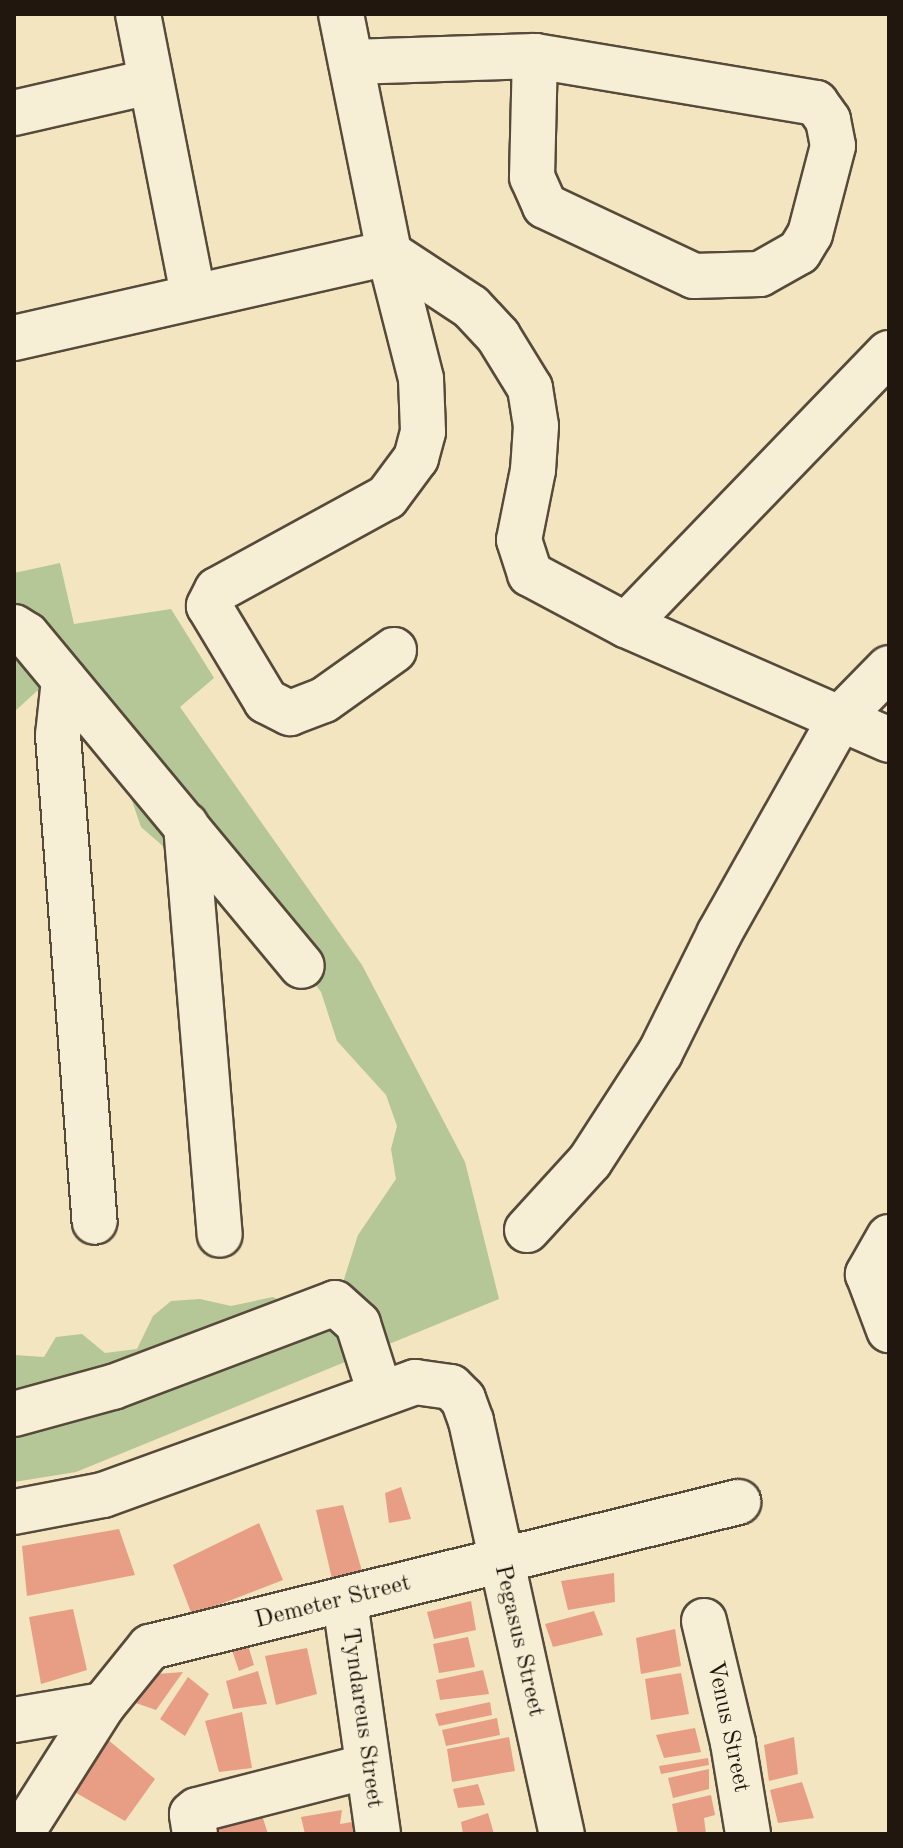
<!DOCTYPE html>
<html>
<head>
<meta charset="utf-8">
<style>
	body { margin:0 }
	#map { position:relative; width:903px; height:1848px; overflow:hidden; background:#f2e5c0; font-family:"Old Standard TT",serif }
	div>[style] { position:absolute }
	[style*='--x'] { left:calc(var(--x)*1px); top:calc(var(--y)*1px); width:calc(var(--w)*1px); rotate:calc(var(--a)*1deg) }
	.green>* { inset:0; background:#b5c697 }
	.building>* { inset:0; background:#e79e85 }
	.roads { filter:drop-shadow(2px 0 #564a3a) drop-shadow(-2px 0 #564a3a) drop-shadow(0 2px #564a3a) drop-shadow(0 -2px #564a3a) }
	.minor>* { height:44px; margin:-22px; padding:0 22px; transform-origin:22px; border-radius:22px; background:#f7eed6 }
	span { translate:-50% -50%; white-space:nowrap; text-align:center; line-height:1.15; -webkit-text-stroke:6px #f7eed6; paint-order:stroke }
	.street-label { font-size:24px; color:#22170e }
	.frame { position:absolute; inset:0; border:16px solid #22170e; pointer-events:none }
</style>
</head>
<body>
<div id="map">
	<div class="green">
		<i style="clip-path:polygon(60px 563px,74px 624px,171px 609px,214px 678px,180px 707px,362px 965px,465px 1162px,499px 1299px,76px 1472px,14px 1482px,14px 1355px,44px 1357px,56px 1337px,82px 1334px,105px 1353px,137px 1349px,153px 1316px,171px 1301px,200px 1299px,231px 1306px,273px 1297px,299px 1311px,340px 1292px,358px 1235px,396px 1179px,391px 1149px,397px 1126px,386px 1095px,337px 1041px,321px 992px,302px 967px,141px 827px,131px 798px,129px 771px,68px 688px,37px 691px,14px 712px,14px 573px)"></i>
	</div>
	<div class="building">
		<i style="clip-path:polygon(401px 1487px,411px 1519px,389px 1523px,385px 1493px)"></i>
		<i style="clip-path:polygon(343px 1505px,362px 1571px,333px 1583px,316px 1510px)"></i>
		<i style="clip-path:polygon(259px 1523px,283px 1580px,192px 1615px,173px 1565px)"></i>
		<i style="clip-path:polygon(119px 1529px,135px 1575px,27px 1596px,22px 1546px)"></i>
		<i style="clip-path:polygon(614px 1573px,615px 1602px,568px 1610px,561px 1581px)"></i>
		<i style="clip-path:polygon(471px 1601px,476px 1630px,434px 1639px,427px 1612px)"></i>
		<i style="clip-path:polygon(73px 1609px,87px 1670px,41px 1684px,29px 1617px)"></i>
		<i style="clip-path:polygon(594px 1611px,603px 1635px,553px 1647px,545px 1624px)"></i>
		<i style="clip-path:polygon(675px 1629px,681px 1666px,641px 1674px,636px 1638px)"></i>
		<i style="clip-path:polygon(468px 1637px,475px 1667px,439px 1673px,433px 1644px)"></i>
		<i style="clip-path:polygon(247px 1642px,254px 1665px,239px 1671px,230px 1644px)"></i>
		<i style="clip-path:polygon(307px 1648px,317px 1694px,276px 1705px,265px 1656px)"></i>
		<i style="clip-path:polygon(483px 1670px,489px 1694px,440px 1700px,436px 1680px)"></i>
		<i style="clip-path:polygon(258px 1671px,267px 1704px,233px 1709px,226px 1681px)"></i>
		<i style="clip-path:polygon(183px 1672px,156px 1710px,130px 1701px,157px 1674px)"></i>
		<i style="clip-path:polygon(681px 1673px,689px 1714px,651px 1720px,645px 1679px)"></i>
		<i style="clip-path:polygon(188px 1677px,209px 1694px,185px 1736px,160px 1719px)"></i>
		<i style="clip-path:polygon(490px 1702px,492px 1715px,439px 1726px,435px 1714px)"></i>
		<i style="clip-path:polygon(242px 1712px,252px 1768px,219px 1772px,205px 1721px)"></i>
		<i style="clip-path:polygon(497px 1718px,500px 1735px,446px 1746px,442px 1730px)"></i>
		<i style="clip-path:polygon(695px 1728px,701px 1752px,664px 1758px,656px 1735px)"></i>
		<i style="clip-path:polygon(101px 1734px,155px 1779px,125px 1821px,66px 1787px)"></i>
		<i style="clip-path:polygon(509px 1737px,515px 1771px,452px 1782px,447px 1749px)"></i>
		<i style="clip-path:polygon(794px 1737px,798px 1774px,769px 1781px,764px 1745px)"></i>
		<i style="clip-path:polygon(708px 1758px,709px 1765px,661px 1774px,659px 1766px)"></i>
		<i style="clip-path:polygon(709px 1769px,709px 1789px,673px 1798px,668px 1778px)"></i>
		<i style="clip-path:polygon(802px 1782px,814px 1818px,778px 1823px,770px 1790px)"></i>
		<i style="clip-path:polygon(478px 1784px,485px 1805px,458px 1808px,453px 1789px)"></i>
		<i style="clip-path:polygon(711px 1795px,715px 1815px,704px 1818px,706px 1834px,678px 1834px,672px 1804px)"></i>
		<i style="clip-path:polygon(342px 1810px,340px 1824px,358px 1821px,361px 1834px,305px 1834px,301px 1817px)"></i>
		<i style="clip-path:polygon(488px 1813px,494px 1834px,463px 1834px,461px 1822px)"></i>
		<i style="clip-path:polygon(262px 1815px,268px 1834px,211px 1834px,210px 1829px)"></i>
	</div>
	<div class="roads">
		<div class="minor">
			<i style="--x:138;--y:14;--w:286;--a:78.9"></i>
			<i style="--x:341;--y:14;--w:244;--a:78.6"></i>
			<i style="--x:389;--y:253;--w:130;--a:75.7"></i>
			<i style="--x:421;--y:379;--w:53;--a:87.8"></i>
			<i style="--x:423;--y:432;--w:27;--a:105"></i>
			<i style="--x:416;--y:458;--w:49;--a:126.6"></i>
			<i style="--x:387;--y:497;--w:194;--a:151.3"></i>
			<i style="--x:217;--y:590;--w:18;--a:117"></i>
			<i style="--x:209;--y:606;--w:111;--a:59"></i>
			<i style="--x:266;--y:701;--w:27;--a:27"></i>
			<i style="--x:290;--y:713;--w:36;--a:-21"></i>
			<i style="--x:324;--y:700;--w:86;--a:-35.5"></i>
			<i style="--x:351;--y:62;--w:184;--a:-1.9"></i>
			<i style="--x:535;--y:56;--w:285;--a:9.5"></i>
			<i style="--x:816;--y:103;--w:21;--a:55"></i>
			<i style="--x:828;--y:120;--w:26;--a:79"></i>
			<i style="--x:833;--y:146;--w:91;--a:104.6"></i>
			<i style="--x:810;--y:234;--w:21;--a:121"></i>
			<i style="--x:799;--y:252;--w:45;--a:150.6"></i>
			<i style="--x:760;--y:274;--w:66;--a:178.3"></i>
			<i style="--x:694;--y:276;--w:165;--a:-154.8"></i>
			<i style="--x:545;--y:206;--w:32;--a:-114"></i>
			<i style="--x:532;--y:177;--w:121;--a:-88.6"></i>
			<i style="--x:14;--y:113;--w:139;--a:-12.9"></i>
			<i style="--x:14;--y:338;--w:385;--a:-12.8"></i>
			<i style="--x:389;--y:253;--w:98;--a:33.4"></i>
			<i style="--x:471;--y:307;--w:40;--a:47"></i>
			<i style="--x:498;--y:336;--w:61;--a:58.4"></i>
			<i style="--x:530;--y:388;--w:38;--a:81"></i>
			<i style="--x:536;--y:426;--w:44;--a:93.9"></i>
			<i style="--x:533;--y:470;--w:71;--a:101.3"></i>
			<i style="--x:519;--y:540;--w:36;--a:72"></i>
			<i style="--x:530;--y:574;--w:109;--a:28"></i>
			<i style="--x:626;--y:625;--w:287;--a:23.6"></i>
			<i style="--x:626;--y:625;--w:378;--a:-46"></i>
			<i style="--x:14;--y:627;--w:15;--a:32"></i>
			<i style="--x:27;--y:635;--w:430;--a:50.3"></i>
			<i style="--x:64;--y:680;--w:55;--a:96.2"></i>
			<i style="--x:58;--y:735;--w:488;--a:85.7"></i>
			<i style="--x:186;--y:825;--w:411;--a:85.3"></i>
			<i style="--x:527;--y:1230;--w:93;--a:-47.6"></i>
			<i style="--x:590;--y:1161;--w:129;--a:-57.1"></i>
			<i style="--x:660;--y:1053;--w:133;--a:-63.6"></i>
			<i style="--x:719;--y:934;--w:250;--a:-60.6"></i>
			<i style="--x:842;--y:716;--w:67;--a:-45.6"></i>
			<i style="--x:889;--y:1237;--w:43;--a:119.6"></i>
			<i style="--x:868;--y:1274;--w:60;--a:69.4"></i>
			<i style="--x:14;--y:1414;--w:103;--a:-15.3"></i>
			<i style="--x:113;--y:1387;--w:237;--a:-20.7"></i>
			<i style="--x:335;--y:1303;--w:31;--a:42"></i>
			<i style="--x:358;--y:1324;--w:72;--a:72.3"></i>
			<i style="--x:14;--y:1512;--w:91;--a:-10.8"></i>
			<i style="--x:103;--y:1495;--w:332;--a:-19.9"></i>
			<i style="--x:415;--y:1382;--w:36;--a:8"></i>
			<i style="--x:451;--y:1387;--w:17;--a:45"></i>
			<i style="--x:463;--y:1399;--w:23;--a:70"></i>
			<i style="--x:471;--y:1421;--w:423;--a:77.6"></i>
			<i style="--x:345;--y:1602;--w:234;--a:81.9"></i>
			<i style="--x:704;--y:1621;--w:125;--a:76.6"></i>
			<i style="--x:733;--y:1743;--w:92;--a:80.6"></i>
			<i style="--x:14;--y:1720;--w:90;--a:-9.6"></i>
			<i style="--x:21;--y:1834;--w:153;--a:-57.6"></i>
			<i style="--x:103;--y:1705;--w:75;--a:-51"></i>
			<i style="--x:150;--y:1647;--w:606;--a:-13.85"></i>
			<i style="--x:195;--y:1834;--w:20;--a:-99"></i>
			<i style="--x:192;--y:1814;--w:6;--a:-39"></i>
			<i style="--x:197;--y:1810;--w:172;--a:-14.4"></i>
		</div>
	</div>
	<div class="street-label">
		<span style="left:333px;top:1603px;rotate:-14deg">Demeter Street</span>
		<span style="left:518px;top:1641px;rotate:77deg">Pegasus Street</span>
		<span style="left:361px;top:1718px;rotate:82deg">Tyndareus Street</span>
		<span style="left:727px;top:1727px;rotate:78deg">Venus Street</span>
	</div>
	<div class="frame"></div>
</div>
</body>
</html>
